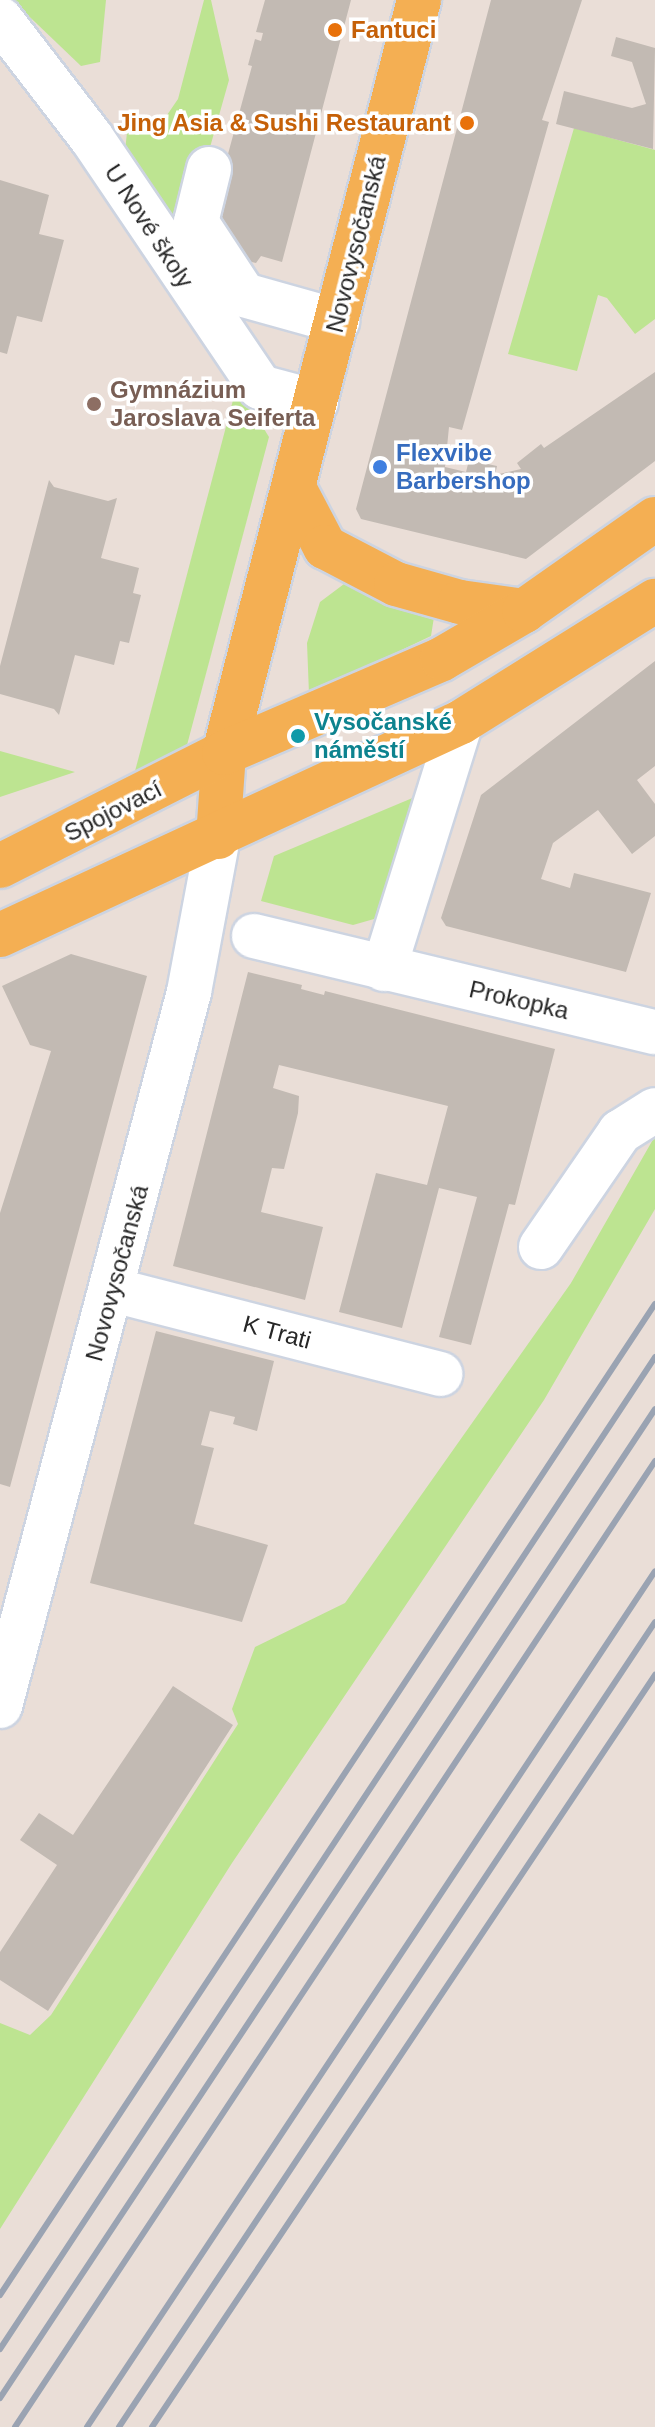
<!DOCTYPE html>
<html>
<head>
<meta charset="utf-8">
<style>
	body { margin:0 }
	#map { position:relative; width:655px; height:2427px; overflow:hidden; background:#eaded7; font-family:Helvetica,sans-serif }
	div>[style] { position:absolute }
	[style*='--x'] { left:calc(var(--x)*1px); top:calc(var(--y)*1px); width:calc(var(--w)*1px); rotate:calc(var(--a)*1deg) }
	.green>* { inset:0; background:#bde491 }
	.building>* { inset:0; background:#c2bab3 }
	.roads { filter:drop-shadow(2px 0 #cdd4e1) drop-shadow(-2px 0 #cdd4e1) drop-shadow(0 2px #cdd4e1) drop-shadow(0 -2px #cdd4e1) }
	.minor>* { height:44px; margin:-22px; padding:0 22px; transform-origin:22px; border-radius:22px; background:#fff }
	.major>* { height:44px; margin:-22px; padding:0 22px; transform-origin:22px; border-radius:22px; background:#f4af53 }
	.rail>* { height:6px; margin:-3px; padding:0 3px; transform-origin:3px; border-radius:3px; background:#9aa3b2 }
	.dots>* { width:22px; height:22px; translate:-50% -50%; box-sizing:border-box; border:4px solid #fff; border-radius:50% }
	span { translate:-50% -50%; white-space:nowrap; text-align:center; line-height:1.15; -webkit-text-stroke:7px #fff; paint-order:stroke }
	.food-label { font-size:24px; color:#c56008; font-weight:700 }
	.left { translate:0 -50%; text-align:left }
	.right { translate:-100% -50%; text-align:right }
	.street-label { font-size:24px; color:#272727 }
	.education-label { font-size:24px; color:#785e54; font-weight:700 }
	.shop-label { font-size:24px; color:#366cbe; font-weight:700 }
	.culture-label { font-size:24px; color:#0d838f; font-weight:700 }
</style>
</head>
<body>
<div id="map">
	<div class="green">
		<i style="clip-path:polygon(12px 0,106px 0,100px 62px,81px 66px)"></i>
		<i style="clip-path:polygon(204px 0,211px 0,229px 80px,185px 236px,125px 151px,128px 123px,154px 134px,178px 99px)"></i>
		<i style="clip-path:polygon(574px 128px,655px 150px,655px 319px,635px 334px,607px 298px,598px 295px,577px 371px,508px 354px)"></i>
		<i style="clip-path:polygon(237px 385px,269px 437px,187px 745px,134px 775px)"></i>
		<i style="clip-path:polygon(348px 581px,381px 602px,434px 617px,431px 636px,309px 694px,307px 643px,320px 602px)"></i>
		<i style="clip-path:polygon(0 751px,75px 772px,0 797px)"></i>
		<i style="clip-path:polygon(422px 794px,381px 917px,353px 925px,261px 901px,274px 856px)"></i>
		<i style="clip-path:polygon(655px 1136px,655px 1209px,544px 1400px,232px 1863px,0 2229px,0 2023px,30px 2035px,51px 2015px,238px 1724px,232px 1709px,255px 1647px,345px 1603px,571px 1283px)"></i>
	</div>
	<div class="building">
		<i style="clip-path:polygon(265px 0,351px 0,282px 262px,261px 256px,256px 263px,239px 259px,210px 220px,252px 66px,248px 65px,255px 39px,261px 41px,263px 33px,256px 32px)"></i>
		<i style="clip-path:polygon(491px 0,582px 0,542px 120px,549px 122px,462px 430px,449px 427px,445px 467px,466px 472px,469px 460px,497px 466px,495px 475px,521px 469px,517px 463px,541px 444px,544px 448px,655px 372px,655px 461px,526px 559px,361px 519px,356px 509px)"></i>
		<i style="clip-path:polygon(616px 37px,655px 48px,653px 149px,556px 124px,564px 91px,632px 108px,646px 104px,632px 62px,611px 56px)"></i>
		<i style="clip-path:polygon(0 180px,49px 195px,39px 234px,64px 240px,42px 322px,17px 316px,7px 354px,0 352px)"></i>
		<i style="clip-path:polygon(49px 480px,54px 487px,108px 501px,117px 498px,101px 558px,139px 568px,133px 593px,141px 595px,129px 643px,120px 641px,114px 665px,75px 655px,59px 715px,54px 709px,0 694px,0 666px)"></i>
		<i style="clip-path:polygon(655px 661px,655px 766px,637px 780px,655px 804px,655px 836px,632px 854px,598px 810px,553px 843px,541px 879px,570px 888px,574px 873px,651px 893px,626px 972px,446px 926px,441px 918px,481px 795px)"></i>
		<i style="clip-path:polygon(71px 954px,147px 976px,10px 1487px,0 1484px,0 1213px,51px 1051px,30px 1045px,2px 986px)"></i>
		<i style="clip-path:polygon(248px 972px,302px 985px,301px 989px,324px 995px,325px 991px,555px 1049px,515px 1205px,509px 1204px,471px 1345px,439px 1337px,477px 1197px,439px 1188px,402px 1328px,339px 1312px,376px 1173px,427px 1185px,448px 1106px,279px 1065px,273px 1088px,299px 1096px,298px 1113px,284px 1169px,272px 1168px,261px 1212px,323px 1227px,305px 1300px,173px 1266px)"></i>
		<i style="clip-path:polygon(156px 1331px,274px 1361px,257px 1431px,233px 1424px,235px 1417px,210px 1411px,201px 1445px,214px 1448px,194px 1524px,268px 1545px,242px 1622px,90px 1583px)"></i>
		<i style="clip-path:polygon(173px 1686px,233px 1725px,48px 2011px,0 1980px,0 1952px,57px 1865px,20px 1840px,39px 1813px,73px 1835px)"></i>
	</div>
	<div class="roads">
		<div class="minor">
			<i style="--x:0;--y:19;--w:149;--a:52.4"></i>
			<i style="--x:91;--y:137;--w:302;--a:55.9"></i>
			<i style="--x:260;--y:387;--w:58;--a:15"></i>
			<i style="--x:209;--y:169;--w:55;--a:103.8"></i>
			<i style="--x:196;--y:222;--w:87;--a:56.7"></i>
			<i style="--x:244;--y:295;--w:97;--a:15.6"></i>
			<i style="--x:254;--y:936;--w:412;--a:13.5"></i>
			<i style="--x:384;--y:969;--w:259;--a:-72.7"></i>
			<i style="--x:541;--y:1247;--w:140;--a:-55.5"></i>
			<i style="--x:620;--y:1132;--w:41;--a:-32.2"></i>
			<i style="--x:113;--y:1290;--w:338;--a:14.4"></i>
			<i style="--x:0;--y:1706;--w:739;--a:-75.17"></i>
			<i style="--x:189;--y:992;--w:158;--a:-79.4"></i>
		</div>
		<div class="major">
			<i style="--x:294;--y:488;--w:67;--a:62.3"></i>
			<i style="--x:325;--y:547;--w:80;--a:27.5"></i>
			<i style="--x:396;--y:584;--w:66;--a:15.7"></i>
			<i style="--x:460;--y:602;--w:65;--a:8"></i>
			<i style="--x:218;--y:837;--w:84;--a:-85.9"></i>
			<i style="--x:224;--y:753;--w:778;--a:-75.48"></i>
			<i style="--x:0;--y:866;--w:251;--a:-26.8"></i>
			<i style="--x:224;--y:753;--w:237;--a:-23.3"></i>
			<i style="--x:442;--y:659;--w:95;--a:-30.3"></i>
			<i style="--x:524;--y:611;--w:160;--a:-35.1"></i>
			<i style="--x:0;--y:935;--w:508;--a:-24.8"></i>
			<i style="--x:461;--y:722;--w:229;--a:-32"></i>
		</div>
	</div>
	<div class="rail">
		<i style="--x:0;--y:2295;--w:1188;--a:-56.54"></i>
		<i style="--x:0;--y:2349;--w:1189;--a:-56.56"></i>
		<i style="--x:0;--y:2398;--w:1186;--a:-56.48"></i>
		<i style="--x:15;--y:2427;--w:1159;--a:-56.47"></i>
		<i style="--x:87;--y:2427;--w:1027;--a:-56.43"></i>
		<i style="--x:119;--y:2427;--w:967;--a:-56.34"></i>
		<i style="--x:152;--y:2427;--w:905;--a:-56.22"></i>
	</div>
	<div class="dots">
		<i style="left:335px;top:30px;background:#e8710a"></i>
		<i style="left:467px;top:123px;background:#e8710a"></i>
		<i style="left:94px;top:404px;background:#8d6e63"></i>
		<i style="left:380px;top:467px;background:#3f7fe0"></i>
		<i style="left:298px;top:736px;background:#0f9aa8"></i>
	</div>
	<div class="food-label">
		<span class="left" style="left:351px;top:30px">Fantuci</span>
		<span class="right" style="left:451px;top:123px">Jing Asia &amp; Sushi Restaurant</span>
	</div>
	<div class="street-label">
		<span style="left:149px;top:226px;rotate:57deg">U Nové školy</span>
		<span style="left:356px;top:244px;rotate:-76deg">Novovysočanská</span>
		<span style="left:113px;top:811px;rotate:-27deg">Spojovací</span>
		<span style="left:519px;top:1000px;rotate:13deg">Prokopka</span>
		<span style="left:117px;top:1273px;rotate:-75deg">Novovysočanská</span>
		<span style="left:277px;top:1332px;rotate:15deg">K Trati</span>
	</div>
	<div class="education-label">
		<span class="left" style="left:110px;top:404px">Gymnázium<br>Jaroslava Seiferta</span>
	</div>
	<div class="shop-label">
		<span class="left" style="left:396px;top:467px">Flexvibe<br>Barbershop</span>
	</div>
	<div class="culture-label">
		<span class="left" style="left:314px;top:736px">Vysočanské<br>náměstí</span>
	</div>
</div>
</body>
</html>
